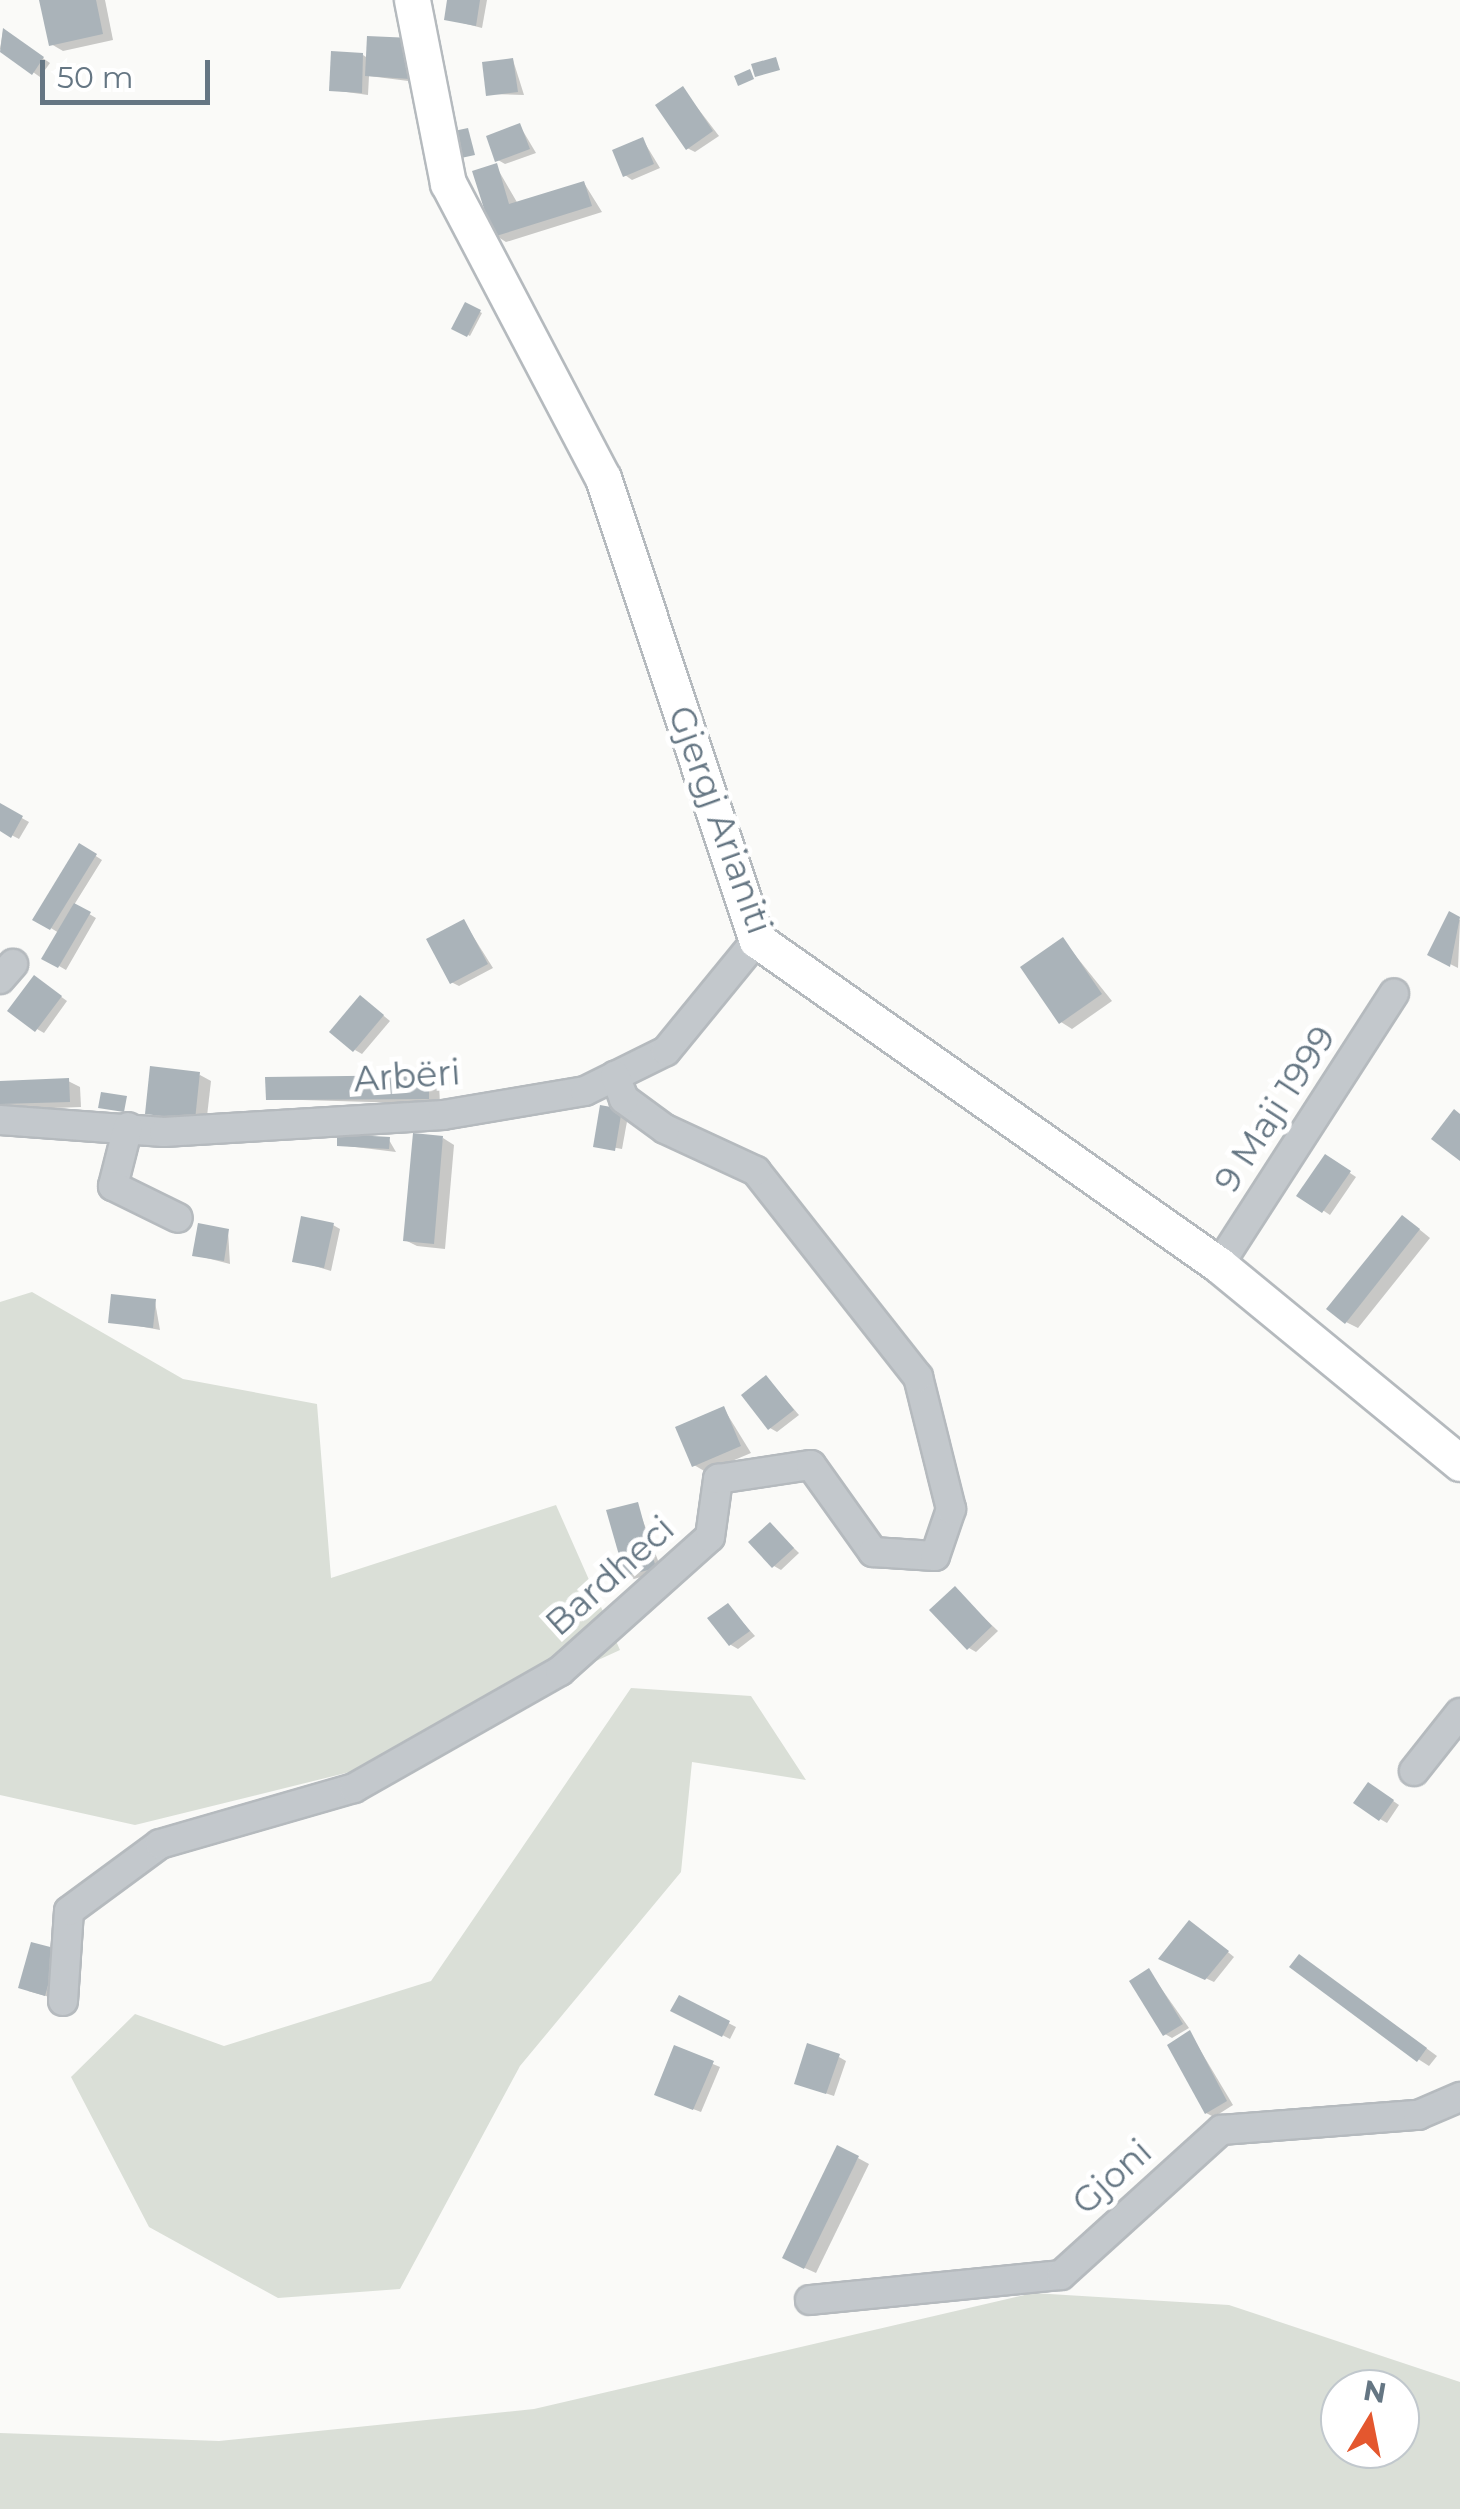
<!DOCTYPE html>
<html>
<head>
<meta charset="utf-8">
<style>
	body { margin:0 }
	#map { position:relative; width:1460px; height:2509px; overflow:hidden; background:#fafaf8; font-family:Montserrat,sans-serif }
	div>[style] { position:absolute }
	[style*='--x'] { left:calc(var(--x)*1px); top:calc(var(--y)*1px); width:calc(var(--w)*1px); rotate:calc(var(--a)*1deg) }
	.green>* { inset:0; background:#dadfd7 }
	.shadow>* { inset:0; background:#0003 }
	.building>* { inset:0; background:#aab3b9 }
	.roads { filter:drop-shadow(2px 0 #b5babe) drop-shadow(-2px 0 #b5babe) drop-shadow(0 2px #b5babe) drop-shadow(0 -2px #b5babe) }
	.minor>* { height:28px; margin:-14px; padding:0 14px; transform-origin:14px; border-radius:14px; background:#c3c8cc }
	.major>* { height:35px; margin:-17.5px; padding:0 17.5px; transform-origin:17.5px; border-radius:17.5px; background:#fff }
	span { translate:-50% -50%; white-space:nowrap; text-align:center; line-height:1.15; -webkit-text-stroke:10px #fff; paint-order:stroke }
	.street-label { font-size:35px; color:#657683 }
	.north { position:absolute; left:1320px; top:2369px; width:100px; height:100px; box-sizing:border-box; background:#fff; border:2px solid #c1c8cd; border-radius:50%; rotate:10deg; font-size:28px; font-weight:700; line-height:40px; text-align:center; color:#657683 }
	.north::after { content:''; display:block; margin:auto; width:35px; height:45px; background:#e4572e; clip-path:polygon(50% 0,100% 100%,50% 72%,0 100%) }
	.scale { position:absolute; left:40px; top:60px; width:170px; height:45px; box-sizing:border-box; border:5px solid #657683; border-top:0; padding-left:12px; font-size:30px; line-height:35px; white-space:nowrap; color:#657683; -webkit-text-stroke:8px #fff; paint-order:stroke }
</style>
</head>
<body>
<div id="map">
	<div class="green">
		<i style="clip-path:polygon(32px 1292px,183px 1379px,317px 1404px,331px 1578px,556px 1505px,620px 1650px,358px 1770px,135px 1825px,0 1795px,0 1302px)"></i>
		<i style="clip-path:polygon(631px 1688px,751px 1696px,806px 1780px,692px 1762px,681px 1872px,520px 2066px,400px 2289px,278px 2298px,149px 2227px,71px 2077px,135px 2014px,224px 2046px,431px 1981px)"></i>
		<i style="clip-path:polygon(evenodd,1033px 2293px,1229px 2305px,1460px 2382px,1460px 2509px,0 2509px,0 2433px,219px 2441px,534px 2409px,1033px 2293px,1340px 2389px,1400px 2389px,1400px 2449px,1340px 2449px,1340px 2389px)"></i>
	</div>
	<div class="shadow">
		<i style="clip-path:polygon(42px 0,105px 0,113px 40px,63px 51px,51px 44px)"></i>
		<i style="clip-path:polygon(450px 0,487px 0,482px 28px,447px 19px)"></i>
		<i style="clip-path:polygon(3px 31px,50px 63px,40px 77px,0 49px)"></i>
		<i style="clip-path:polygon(363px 55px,369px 59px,416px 82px,369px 76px,368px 95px,332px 90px)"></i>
		<i style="clip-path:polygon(513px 60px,524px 95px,488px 94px)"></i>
		<i style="clip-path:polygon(683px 89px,719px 136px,695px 152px,687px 148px)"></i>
		<i style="clip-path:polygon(520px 126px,536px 153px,505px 164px,498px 160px)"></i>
		<i style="clip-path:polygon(643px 140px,660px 168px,632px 180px,625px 175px)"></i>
		<i style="clip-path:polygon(496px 166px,518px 204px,584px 183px,602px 212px,506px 242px,495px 235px)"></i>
		<i style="clip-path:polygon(466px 305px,482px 313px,470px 336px,454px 328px)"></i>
		<i style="clip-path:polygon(0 806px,29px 822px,19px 839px,0 829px)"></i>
		<i style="clip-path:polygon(80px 846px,102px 860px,74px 905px,96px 918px,66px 970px,45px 958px,59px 933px,36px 919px)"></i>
		<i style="clip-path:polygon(1450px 915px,1460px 920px,1458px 968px,1430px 954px)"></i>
		<i style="clip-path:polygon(464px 922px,493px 968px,459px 986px,451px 982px)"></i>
		<i style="clip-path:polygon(1063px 940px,1112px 1001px,1072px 1029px,1061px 1022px)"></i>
		<i style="clip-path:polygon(41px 982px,67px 1001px,44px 1033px,37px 1029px)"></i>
		<i style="clip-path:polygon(367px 1002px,390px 1021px,362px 1054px,355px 1050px)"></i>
		<i style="clip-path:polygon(200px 1075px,211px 1081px,206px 1125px,148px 1113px)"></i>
		<i style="clip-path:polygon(428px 1078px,439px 1084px,440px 1104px,268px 1099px)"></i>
		<i style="clip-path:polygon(68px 1081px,80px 1087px,81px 1107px,0 1110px,0 1083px)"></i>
		<i style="clip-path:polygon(602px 1108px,628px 1116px,622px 1149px,600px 1145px)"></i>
		<i style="clip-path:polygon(443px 1138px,454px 1145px,445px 1249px,417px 1246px,405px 1240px)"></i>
		<i style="clip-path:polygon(389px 1140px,396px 1152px,339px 1145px)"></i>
		<i style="clip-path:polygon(1326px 1157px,1356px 1177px,1330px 1215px,1300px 1195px)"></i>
		<i style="clip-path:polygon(333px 1225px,340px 1229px,331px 1271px,295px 1260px)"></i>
		<i style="clip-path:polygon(1414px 1225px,1430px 1238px,1358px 1328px,1346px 1322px)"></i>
		<i style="clip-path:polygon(228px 1231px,230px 1264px,195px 1255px)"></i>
		<i style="clip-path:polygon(155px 1302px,160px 1330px,111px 1321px)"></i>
		<i style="clip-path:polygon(767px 1378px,799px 1415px,777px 1432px,770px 1428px)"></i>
		<i style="clip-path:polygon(724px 1409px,751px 1453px,706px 1472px,694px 1465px)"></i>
		<i style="clip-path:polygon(637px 1505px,662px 1571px,634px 1579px,627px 1574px)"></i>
		<i style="clip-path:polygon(770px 1525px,799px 1553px,781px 1570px,774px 1566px)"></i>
		<i style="clip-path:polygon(955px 1590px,998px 1631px,976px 1652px,969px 1648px)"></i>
		<i style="clip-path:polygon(728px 1606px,755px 1636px,738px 1649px,731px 1645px)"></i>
		<i style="clip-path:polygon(1376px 1789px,1399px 1805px,1387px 1823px,1380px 1819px)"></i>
		<i style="clip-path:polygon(1197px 1927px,1234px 1957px,1214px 1982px,1162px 1958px)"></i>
		<i style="clip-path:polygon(57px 1952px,53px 1998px,28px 1991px)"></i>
		<i style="clip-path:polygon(1311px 1964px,1437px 2056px,1429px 2066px,1418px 2059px)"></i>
		<i style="clip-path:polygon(1149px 1971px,1189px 2028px,1172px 2038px,1165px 2034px)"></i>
		<i style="clip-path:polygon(680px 1998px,736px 2027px,730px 2039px,674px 2010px)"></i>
		<i style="clip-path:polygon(1190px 2033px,1233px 2105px,1214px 2117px,1206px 2113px)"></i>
		<i style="clip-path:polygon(675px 2048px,720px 2067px,701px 2112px,664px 2098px)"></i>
		<i style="clip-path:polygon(839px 2057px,846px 2061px,834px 2096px,804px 2086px)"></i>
		<i style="clip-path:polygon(858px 2158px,869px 2164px,816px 2273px,796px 2264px)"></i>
	</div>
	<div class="building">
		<i style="clip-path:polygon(39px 0,96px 0,103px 34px,49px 46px)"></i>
		<i style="clip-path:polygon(447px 0,480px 0,476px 26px,444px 20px)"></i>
		<i style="clip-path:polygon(3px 28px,44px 57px,32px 75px,0 52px)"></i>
		<i style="clip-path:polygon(367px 36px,412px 38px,410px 79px,365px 76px)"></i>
		<i style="clip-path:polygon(331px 51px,363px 53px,362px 93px,329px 91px)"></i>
		<i style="clip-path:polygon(776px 57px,780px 70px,755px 77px,751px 64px)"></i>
		<i style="clip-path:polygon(513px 58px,518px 92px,486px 96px,482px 62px)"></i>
		<i style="clip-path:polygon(750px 69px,754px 79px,738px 86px,734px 76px)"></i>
		<i style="clip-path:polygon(683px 86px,713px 131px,686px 150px,655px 105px)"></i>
		<i style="clip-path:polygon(520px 123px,530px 149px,495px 162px,486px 136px)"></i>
		<i style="clip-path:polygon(468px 128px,475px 155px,461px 158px,454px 131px)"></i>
		<i style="clip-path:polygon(643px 137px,654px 164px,623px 177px,612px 150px)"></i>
		<i style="clip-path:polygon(497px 163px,509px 204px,584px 181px,592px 206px,493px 237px,472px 171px)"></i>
		<i style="clip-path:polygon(465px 302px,481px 310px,467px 337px,451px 329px)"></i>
		<i style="clip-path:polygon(0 803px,23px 816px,11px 838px,0 831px)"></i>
		<i style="clip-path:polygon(79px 843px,97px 854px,50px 930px,32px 920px)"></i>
		<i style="clip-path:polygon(74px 903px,91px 912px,58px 968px,41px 959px)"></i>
		<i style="clip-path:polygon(1449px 911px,1460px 917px,1450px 967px,1427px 955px)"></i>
		<i style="clip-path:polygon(464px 919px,488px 964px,450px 984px,426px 939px)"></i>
		<i style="clip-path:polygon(1063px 937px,1102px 994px,1059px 1024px,1020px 967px)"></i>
		<i style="clip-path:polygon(34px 975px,62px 996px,35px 1032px,7px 1011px)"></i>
		<i style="clip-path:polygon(360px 995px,384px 1015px,353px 1052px,329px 1032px)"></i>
		<i style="clip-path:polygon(150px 1066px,200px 1072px,195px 1120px,145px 1114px)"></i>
		<i style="clip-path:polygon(429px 1075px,429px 1099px,266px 1100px,265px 1077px)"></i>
		<i style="clip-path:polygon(69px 1078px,70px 1102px,0 1104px,0 1081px)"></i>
		<i style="clip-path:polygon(101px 1092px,127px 1096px,124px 1112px,98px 1108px)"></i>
		<i style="clip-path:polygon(600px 1105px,622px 1109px,615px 1151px,593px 1147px)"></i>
		<i style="clip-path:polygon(1454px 1109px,1460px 1114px,1460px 1161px,1431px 1139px)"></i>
		<i style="clip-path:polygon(413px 1133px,443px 1136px,434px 1244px,403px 1241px)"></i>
		<i style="clip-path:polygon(337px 1134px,390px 1137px,389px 1149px,337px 1146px)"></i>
		<i style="clip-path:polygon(1325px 1154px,1351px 1171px,1322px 1213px,1296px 1196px)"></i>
		<i style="clip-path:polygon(1402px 1215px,1420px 1229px,1345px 1324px,1326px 1309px)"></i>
		<i style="clip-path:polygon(301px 1216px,334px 1223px,324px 1268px,292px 1262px)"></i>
		<i style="clip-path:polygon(198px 1223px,229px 1229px,224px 1261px,192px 1256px)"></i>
		<i style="clip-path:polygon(111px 1294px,156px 1299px,153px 1328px,108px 1323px)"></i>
		<i style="clip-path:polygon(766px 1375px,794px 1410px,768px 1430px,741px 1395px)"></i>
		<i style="clip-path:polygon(724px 1406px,741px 1446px,692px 1467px,675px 1427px)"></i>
		<i style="clip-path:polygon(638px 1502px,656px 1568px,625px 1576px,606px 1510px)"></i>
		<i style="clip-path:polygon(770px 1522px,794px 1548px,772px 1568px,748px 1542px)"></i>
		<i style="clip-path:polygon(955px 1586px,992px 1626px,967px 1650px,929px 1610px)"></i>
		<i style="clip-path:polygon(728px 1603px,750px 1631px,729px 1646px,707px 1618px)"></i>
		<i style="clip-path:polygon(1368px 1782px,1394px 1800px,1379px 1821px,1353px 1803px)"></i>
		<i style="clip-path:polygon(1189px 1920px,1229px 1951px,1205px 1980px,1158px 1959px)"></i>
		<i style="clip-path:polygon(31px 1942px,58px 1949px,45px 1996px,18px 1988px)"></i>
		<i style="clip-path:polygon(1299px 1954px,1427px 2048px,1417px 2062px,1289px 1967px)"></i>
		<i style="clip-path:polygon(1149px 1968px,1183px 2024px,1163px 2036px,1129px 1981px)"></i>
		<i style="clip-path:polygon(679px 1995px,730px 2021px,722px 2037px,670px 2011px)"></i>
		<i style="clip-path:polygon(1190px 2030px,1227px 2101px,1205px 2114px,1167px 2045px)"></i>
		<i style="clip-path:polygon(807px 2043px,840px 2054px,826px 2094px,794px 2084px)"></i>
		<i style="clip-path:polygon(674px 2045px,714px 2061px,693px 2110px,654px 2095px)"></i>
		<i style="clip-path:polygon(837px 2145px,859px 2156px,804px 2269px,782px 2258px)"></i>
	</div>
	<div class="roads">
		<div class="minor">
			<i style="--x:0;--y:979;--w:20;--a:-49"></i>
			<i style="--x:0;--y:1120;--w:164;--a:4.2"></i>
			<i style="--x:164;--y:1132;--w:280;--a:-3.5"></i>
			<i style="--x:443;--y:1115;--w:144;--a:-9.6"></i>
			<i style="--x:585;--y:1091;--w:90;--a:-26.3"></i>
			<i style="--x:666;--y:1051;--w:144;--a:-50.7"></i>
			<i style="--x:128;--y:1127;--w:61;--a:104.3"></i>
			<i style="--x:113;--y:1186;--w:72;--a:26.2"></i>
			<i style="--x:1219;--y:1265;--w:323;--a:-57.2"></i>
			<i style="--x:1414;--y:1771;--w:74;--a:-51.6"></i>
			<i style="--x:63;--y:2001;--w:90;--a:-86.2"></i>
			<i style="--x:69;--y:1911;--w:113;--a:-36.4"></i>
			<i style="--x:160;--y:1844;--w:202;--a:-16.1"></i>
			<i style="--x:354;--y:1788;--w:237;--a:-29.6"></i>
			<i style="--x:560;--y:1671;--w:201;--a:-41.8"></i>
			<i style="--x:710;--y:1537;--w:59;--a:-82.1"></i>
			<i style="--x:718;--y:1479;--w:94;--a:-8.6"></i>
			<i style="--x:811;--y:1465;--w:107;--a:54.5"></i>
			<i style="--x:873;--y:1552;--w:62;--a:3.7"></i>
			<i style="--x:935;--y:1556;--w:50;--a:-71.2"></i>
			<i style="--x:951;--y:1509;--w:136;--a:-104"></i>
			<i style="--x:918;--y:1377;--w:262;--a:-128.2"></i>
			<i style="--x:756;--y:1171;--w:100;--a:-155.2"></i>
			<i style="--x:665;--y:1129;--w:51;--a:-143.8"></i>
			<i style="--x:624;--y:1099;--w:25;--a:-111"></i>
			<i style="--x:810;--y:2300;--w:252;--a:-5.7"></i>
			<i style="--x:1061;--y:2275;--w:216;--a:-42.2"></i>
			<i style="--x:1221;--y:2130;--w:198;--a:-4.4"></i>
			<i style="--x:1418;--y:2115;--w:46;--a:-23.2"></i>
		</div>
		<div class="major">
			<i style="--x:412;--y:0;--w:187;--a:78.9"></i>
			<i style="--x:448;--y:183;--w:333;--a:62.3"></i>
			<i style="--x:603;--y:478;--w:487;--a:71.6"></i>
			<i style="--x:757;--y:940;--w:565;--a:35.12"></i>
			<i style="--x:1219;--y:1265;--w:312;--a:39.4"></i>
		</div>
	</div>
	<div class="street-label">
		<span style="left:720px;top:820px;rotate:70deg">Gjergj Arianiti</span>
		<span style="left:407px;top:1076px;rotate:-4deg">Arbëri</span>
		<span style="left:1275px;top:1109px;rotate:-57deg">9 Maji 1999</span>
		<span style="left:610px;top:1576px;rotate:-42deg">Bardheci</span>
		<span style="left:1112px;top:2177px;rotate:-42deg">Gjoni</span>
	</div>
	<div class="north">N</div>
	<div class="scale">50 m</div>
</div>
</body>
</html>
